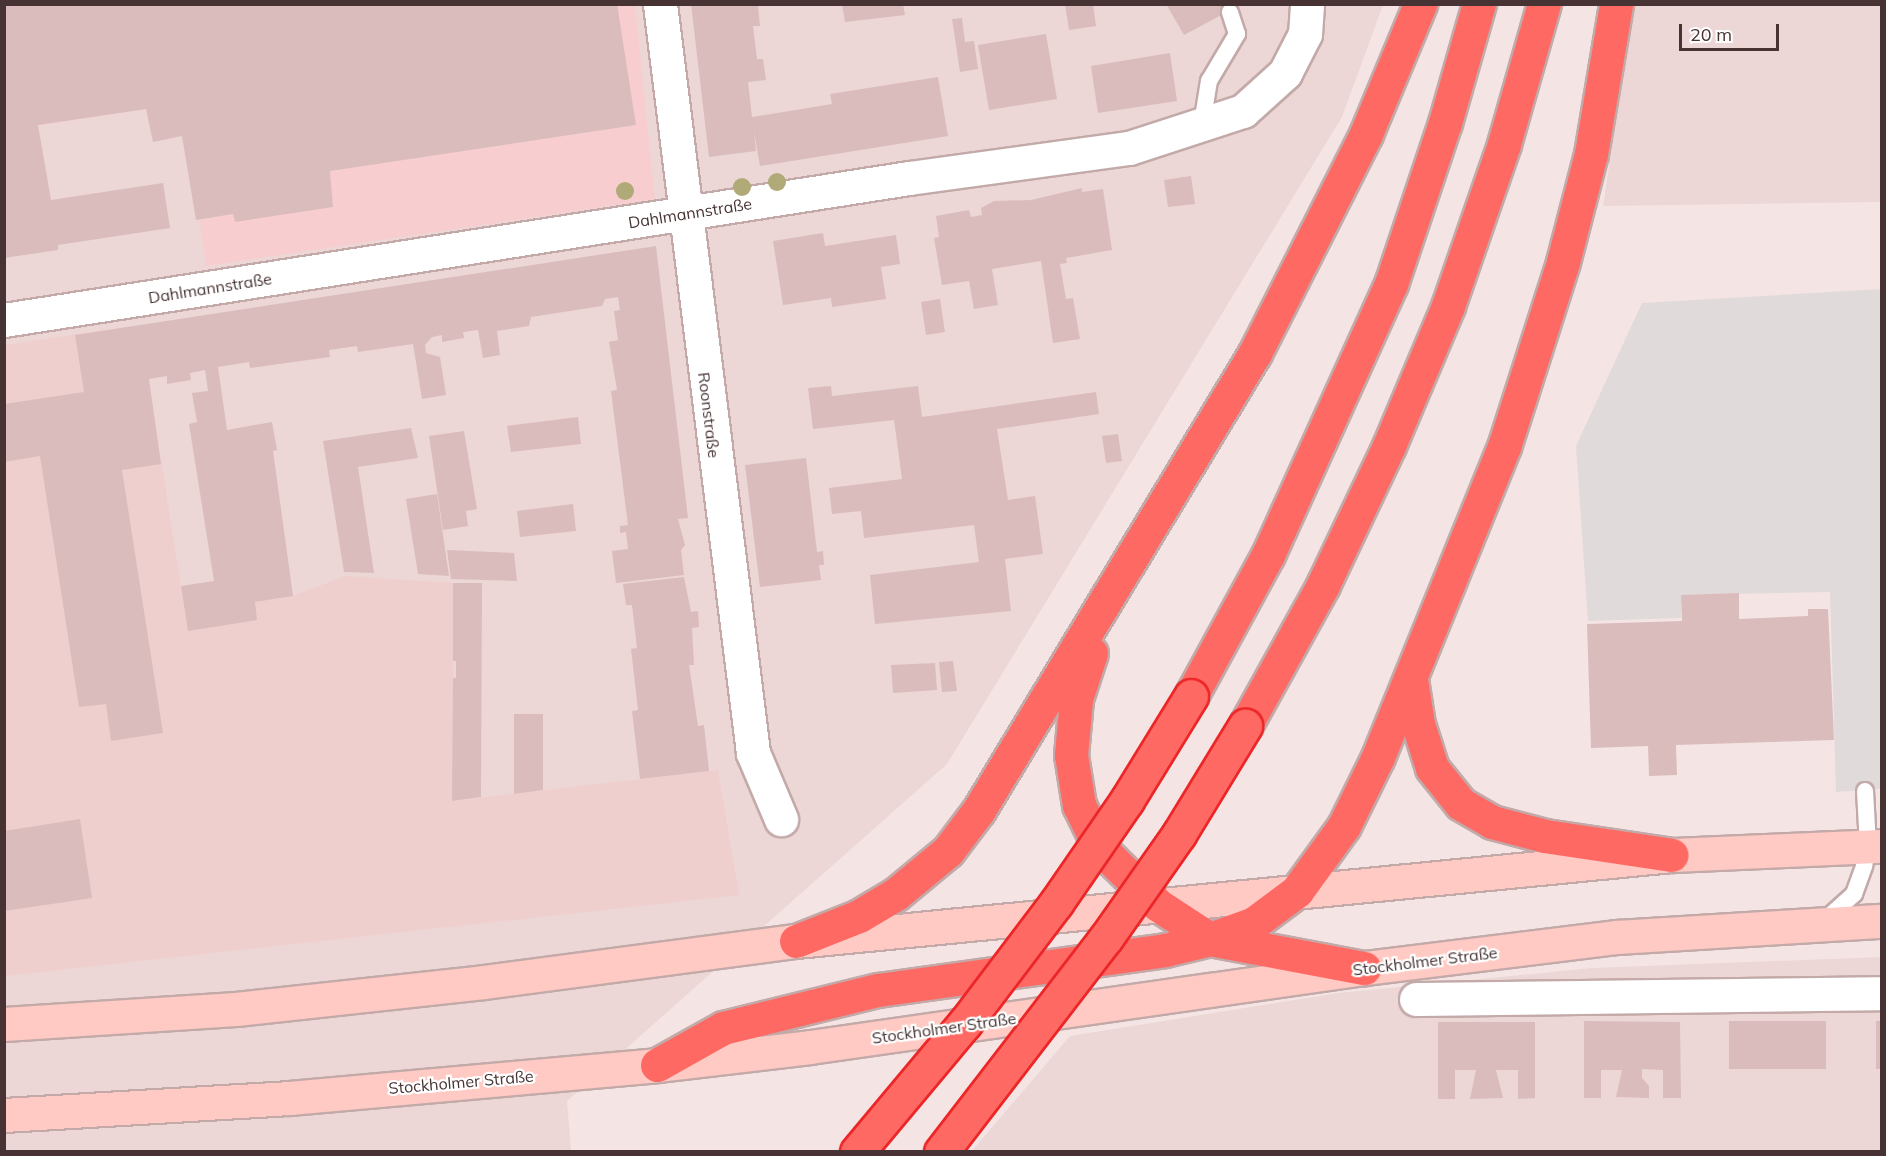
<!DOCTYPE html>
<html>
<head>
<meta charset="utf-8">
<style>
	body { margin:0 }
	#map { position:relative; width:1886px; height:1156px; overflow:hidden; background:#f4e5e4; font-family:Mulish,sans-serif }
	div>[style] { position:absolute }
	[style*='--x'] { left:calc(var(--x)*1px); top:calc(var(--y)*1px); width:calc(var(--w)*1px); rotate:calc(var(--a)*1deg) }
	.residential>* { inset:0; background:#ecd7d6 }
	.commercial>* { inset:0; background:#f8cdcf }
	.education>* { inset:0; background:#efcfcd }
	.parking>* { inset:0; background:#e1dada }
	.building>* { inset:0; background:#dabcbc }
	.roads { filter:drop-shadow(2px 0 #c3aaa9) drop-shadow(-2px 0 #c3aaa9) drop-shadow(0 2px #c3aaa9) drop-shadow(0 -2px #c3aaa9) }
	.service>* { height:16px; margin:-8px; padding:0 8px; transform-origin:8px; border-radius:8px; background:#fff }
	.minor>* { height:33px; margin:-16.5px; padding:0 16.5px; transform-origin:16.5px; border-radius:16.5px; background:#fff }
	.secondary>* { height:33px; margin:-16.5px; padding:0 16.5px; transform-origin:16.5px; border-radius:16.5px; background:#ffcac3 }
	.motorway>* { height:33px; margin:-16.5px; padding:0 16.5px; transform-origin:16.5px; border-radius:16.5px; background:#ff6964 }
	.bridges { filter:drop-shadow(2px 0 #ec2627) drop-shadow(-2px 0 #ec2627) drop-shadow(0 2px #ec2627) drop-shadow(0 -2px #ec2627) }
	.motorway-bridge>* { height:33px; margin:-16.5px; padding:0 16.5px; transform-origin:16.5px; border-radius:16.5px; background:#ff6964 }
	.trees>* { width:18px; height:18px; margin:-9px; border-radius:50%; background:#b0a978 }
	span { translate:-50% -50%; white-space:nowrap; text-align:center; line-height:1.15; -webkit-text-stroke:4.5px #fff; paint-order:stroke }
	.street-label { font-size:16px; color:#473334 }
	.frame { position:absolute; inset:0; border:6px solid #473334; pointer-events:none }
	.scale { position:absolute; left:1679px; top:24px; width:100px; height:27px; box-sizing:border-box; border:3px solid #473334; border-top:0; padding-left:8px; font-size:18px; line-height:21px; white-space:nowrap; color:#473334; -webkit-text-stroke:4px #fff; paint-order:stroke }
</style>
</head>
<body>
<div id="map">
	<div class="residential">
		<i style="clip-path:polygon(5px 5px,1383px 5px,1342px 117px,947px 764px,567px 1101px,571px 1151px,5px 1152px)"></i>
		<i style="clip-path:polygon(1633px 5px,1881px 5px,1881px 202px,1603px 206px)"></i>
		<i style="clip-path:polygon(1881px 957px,1881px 1151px,971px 1152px,1070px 1036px,1338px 993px,1592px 968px)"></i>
	</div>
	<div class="commercial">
		<i style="clip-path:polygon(5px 5px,635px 5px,655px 199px,206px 266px,183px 103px,5px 131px)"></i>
	</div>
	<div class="education">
		<i style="clip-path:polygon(140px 325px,185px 613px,293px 596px,345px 576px,453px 583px,453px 801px,718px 770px,739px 895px,5px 976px,5px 345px)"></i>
	</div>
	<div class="parking">
		<i style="clip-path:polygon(1881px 289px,1881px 789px,1836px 792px,1830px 592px,1681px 595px,1681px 618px,1588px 621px,1576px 446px,1642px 303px)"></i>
	</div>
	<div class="building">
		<i style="clip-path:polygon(4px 4px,617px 4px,636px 125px,330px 171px,333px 207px,235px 222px,233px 214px,196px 220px,182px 136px,153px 142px,146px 109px,38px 125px,51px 200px,163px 183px,170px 228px,58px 245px,58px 250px,4px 258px)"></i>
		<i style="clip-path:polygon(691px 4px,758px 5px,760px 26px,753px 26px,757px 59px,763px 59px,766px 80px,748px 82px,752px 117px,832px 104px,830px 94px,938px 77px,948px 136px,760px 166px,754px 131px,756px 151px,709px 157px)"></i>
		<i style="clip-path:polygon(842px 4px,903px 4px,905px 15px,845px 22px)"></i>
		<i style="clip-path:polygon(1065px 4px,1093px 4px,1096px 26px,1069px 30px)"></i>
		<i style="clip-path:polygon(1166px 4px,1242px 4px,1184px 35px)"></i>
		<i style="clip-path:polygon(962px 18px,965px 42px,974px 41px,978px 69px,960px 72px,952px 19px)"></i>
		<i style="clip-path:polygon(1046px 34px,1057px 99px,989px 110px,978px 45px)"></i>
		<i style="clip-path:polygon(1170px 53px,1177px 101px,1098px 113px,1091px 66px)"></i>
		<i style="clip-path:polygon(1191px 176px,1195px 204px,1168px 207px,1164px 180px)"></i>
		<i style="clip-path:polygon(1082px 188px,1082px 192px,1103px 189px,1112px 250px,1066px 258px,1067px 263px,1060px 264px,1066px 299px,1073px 298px,1080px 339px,1053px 343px,1041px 261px,992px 269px,998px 305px,974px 309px,969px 281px,942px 285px,934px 238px,939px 237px,936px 216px,969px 210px,971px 217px,982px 215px,981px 208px,994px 201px,1031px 200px)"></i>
		<i style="clip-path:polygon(823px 233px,825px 246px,896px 235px,900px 264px,881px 267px,886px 299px,832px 307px,831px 298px,783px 305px,773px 241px)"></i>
		<i style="clip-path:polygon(656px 246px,688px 518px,678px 519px,685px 545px,681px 550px,684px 575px,616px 583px,612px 551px,628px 549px,626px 532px,620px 533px,620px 526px,628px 525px,611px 391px,617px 390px,609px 342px,618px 340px,614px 311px,620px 310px,618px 297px,605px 299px,602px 306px,531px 317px,529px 326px,497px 331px,500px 355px,483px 358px,478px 330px,463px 332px,464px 338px,442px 342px,442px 335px,432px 337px,425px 345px,426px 353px,440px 357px,446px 395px,422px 399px,413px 344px,358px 352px,357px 346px,329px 350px,330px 357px,250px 368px,249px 362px,218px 367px,227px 430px,272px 422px,277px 450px,273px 451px,293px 596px,255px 602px,257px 620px,188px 631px,181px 586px,214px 581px,189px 424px,197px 422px,192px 393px,208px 391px,205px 370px,190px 373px,191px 380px,167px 384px,167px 376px,149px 379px,161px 464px,122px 470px,163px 733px,111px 741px,106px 704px,79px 707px,40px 456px,4px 462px,4px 404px,84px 392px,75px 335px)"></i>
		<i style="clip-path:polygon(940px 299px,945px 332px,926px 335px,921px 302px)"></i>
		<i style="clip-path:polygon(831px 386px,832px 396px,918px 386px,922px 417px,1096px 392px,1099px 414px,997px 429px,1008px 500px,1035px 496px,1043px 554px,1005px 559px,1011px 611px,875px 624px,870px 575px,979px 562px,974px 525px,864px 538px,861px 511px,832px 514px,829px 488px,902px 479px,894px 420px,813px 429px,808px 388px)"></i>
		<i style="clip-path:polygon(578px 417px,581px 444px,511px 452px,507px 426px)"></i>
		<i style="clip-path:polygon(411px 428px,418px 458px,358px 467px,374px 573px,344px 572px,323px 441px)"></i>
		<i style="clip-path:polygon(464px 431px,477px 509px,466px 511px,468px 526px,443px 530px,429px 436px)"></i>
		<i style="clip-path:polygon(1118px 434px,1122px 461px,1106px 463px,1102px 436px)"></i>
		<i style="clip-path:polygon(806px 458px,817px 552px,823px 551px,824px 565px,819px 565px,821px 580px,760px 587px,745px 465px)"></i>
		<i style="clip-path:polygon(437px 494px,449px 576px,418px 574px,406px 499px)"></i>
		<i style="clip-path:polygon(573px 504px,576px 531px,520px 537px,517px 511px)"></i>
		<i style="clip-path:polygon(447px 550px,514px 553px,517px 581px,451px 579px)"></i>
		<i style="clip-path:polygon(684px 577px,691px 612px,698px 611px,699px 627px,692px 628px,694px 665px,689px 665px,698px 726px,704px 725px,709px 771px,640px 779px,632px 711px,638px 710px,631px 649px,637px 648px,632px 605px,626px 605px,623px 584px)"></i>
		<i style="clip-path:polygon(453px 583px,482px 583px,481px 797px,452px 801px,453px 678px,456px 678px,456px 661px,453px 661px)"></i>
		<i style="clip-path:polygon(1739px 593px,1739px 619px,1808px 616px,1808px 609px,1828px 609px,1834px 740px,1676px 745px,1677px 775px,1649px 776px,1648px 746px,1591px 748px,1587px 624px,1682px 621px,1681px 595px)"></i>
		<i style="clip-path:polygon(953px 661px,957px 691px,942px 692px,939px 662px)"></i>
		<i style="clip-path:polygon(935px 663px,937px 690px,893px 693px,891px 665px)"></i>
		<i style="clip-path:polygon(514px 714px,543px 714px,543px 790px,514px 794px)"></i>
		<i style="clip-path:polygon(80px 819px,92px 898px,4px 911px,4px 831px)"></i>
		<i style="clip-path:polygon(1584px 1021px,1680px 1022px,1681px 1098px,1663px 1098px,1663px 1070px,1642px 1069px,1642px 1078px,1649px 1086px,1649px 1098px,1616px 1097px,1622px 1070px,1601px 1070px,1601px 1098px,1584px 1098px)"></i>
		<i style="clip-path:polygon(1729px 1021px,1826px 1021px,1826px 1069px,1729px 1069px)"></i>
		<i style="clip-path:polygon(1876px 1021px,1881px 1021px,1881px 1069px,1876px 1069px)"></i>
		<i style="clip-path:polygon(1438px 1022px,1535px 1022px,1535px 1098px,1518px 1099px,1518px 1070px,1496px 1070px,1503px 1098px,1470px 1099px,1476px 1070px,1455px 1070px,1455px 1099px,1438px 1099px)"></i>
	</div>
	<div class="roads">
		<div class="service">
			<i style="--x:1202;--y:124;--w:44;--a:-80.8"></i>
			<i style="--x:1209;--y:81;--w:55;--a:-59.2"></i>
			<i style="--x:1237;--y:34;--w:23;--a:-108"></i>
			<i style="--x:1823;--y:922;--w:42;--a:-42.1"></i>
			<i style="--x:1854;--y:894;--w:30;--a:-70"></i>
			<i style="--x:1864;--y:866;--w:20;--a:-79"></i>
			<i style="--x:1868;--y:846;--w:55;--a:-93.1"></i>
		</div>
		<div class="minor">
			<i style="--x:660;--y:4;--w:755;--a:82.92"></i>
			<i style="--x:753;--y:753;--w:72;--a:67"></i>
			<i style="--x:4;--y:320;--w:916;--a:-8.92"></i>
			<i style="--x:909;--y:178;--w:222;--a:-7.8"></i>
			<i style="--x:1129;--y:148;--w:120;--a:-18"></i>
			<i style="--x:1243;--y:111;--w:57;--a:-42.1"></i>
			<i style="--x:1285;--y:73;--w:44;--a:-62.9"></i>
			<i style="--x:1305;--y:34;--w:30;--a:-86"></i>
			<i style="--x:1416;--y:999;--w:466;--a:-0.7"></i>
		</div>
		<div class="secondary">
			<i style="--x:4;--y:1024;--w:232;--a:-3.7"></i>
			<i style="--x:236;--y:1009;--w:249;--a:-6.2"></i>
			<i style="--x:484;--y:982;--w:315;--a:-7.5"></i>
			<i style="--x:796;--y:941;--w:880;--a:-5.61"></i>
			<i style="--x:1672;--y:855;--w:210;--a:-2.5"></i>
			<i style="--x:4;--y:1115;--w:286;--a:-3.4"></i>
			<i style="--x:289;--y:1098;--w:369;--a:-5.1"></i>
			<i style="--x:657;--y:1065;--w:154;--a:-6.7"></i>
			<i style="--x:810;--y:1047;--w:560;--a:-8.12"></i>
			<i style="--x:1364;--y:968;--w:255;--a:-7"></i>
			<i style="--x:1617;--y:937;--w:265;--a:-3.5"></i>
		</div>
		<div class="motorway">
			<i style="--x:1091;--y:653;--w:48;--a:108.1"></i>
			<i style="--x:1076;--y:699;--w:56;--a:95.1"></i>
			<i style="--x:1071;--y:755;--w:51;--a:80.9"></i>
			<i style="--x:1079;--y:805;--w:48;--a:64"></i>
			<i style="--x:1100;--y:848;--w:81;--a:44.5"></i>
			<i style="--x:1158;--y:905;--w:62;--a:33.2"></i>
			<i style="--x:1210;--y:939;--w:157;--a:10.7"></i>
			<i style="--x:1411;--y:679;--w:46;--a:81.2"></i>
			<i style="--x:1418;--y:724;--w:46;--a:72.3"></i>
			<i style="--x:1432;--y:768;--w:46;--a:51.1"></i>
			<i style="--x:1461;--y:804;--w:36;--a:30"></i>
			<i style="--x:1492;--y:822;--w:55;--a:14.8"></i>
			<i style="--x:1545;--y:836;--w:128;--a:8.5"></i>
			<i style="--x:1191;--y:696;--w:161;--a:-61.4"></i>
			<i style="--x:1268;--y:555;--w:298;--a:-65.6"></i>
			<i style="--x:1391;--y:284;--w:170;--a:-71.5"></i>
			<i style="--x:1445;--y:123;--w:124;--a:-74.1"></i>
			<i style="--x:1245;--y:726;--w:161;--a:-61"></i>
			<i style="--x:1323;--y:585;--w:154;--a:-64.6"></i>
			<i style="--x:1389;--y:446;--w:152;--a:-67.1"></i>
			<i style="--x:1448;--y:306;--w:171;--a:-70.9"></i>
			<i style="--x:1504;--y:144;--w:146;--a:-74.1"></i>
			<i style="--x:796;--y:941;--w:68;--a:-21.6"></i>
			<i style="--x:859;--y:916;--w:43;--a:-30.7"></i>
			<i style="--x:896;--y:894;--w:67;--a:-39.6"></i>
			<i style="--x:948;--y:851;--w:51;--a:-52.9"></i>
			<i style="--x:979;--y:810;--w:534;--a:-58.87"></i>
			<i style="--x:1255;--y:353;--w:246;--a:-63.1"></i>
			<i style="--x:1366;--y:134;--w:141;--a:-67.4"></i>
			<i style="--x:657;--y:1065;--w:76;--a:-29.3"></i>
			<i style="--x:723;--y:1028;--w:160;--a:-13.8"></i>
			<i style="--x:878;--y:990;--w:290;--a:-7.9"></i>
			<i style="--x:1165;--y:950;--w:46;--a:-13.7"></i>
			<i style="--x:1210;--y:939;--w:47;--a:-20"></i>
			<i style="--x:1254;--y:923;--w:54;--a:-36.7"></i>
			<i style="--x:1297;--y:891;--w:80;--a:-54.1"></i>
			<i style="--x:1344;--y:826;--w:77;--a:-63.8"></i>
			<i style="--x:1378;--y:757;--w:335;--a:-67.9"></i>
			<i style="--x:1504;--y:447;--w:194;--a:-72.3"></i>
			<i style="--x:1563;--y:262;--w:112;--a:-75.5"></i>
			<i style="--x:1591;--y:154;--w:152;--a:-80.5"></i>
		</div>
	</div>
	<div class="bridges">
		<div class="motorway-bridge">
			<i style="--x:857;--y:1152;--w:168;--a:-50.1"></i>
			<i style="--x:965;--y:1023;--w:151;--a:-52.8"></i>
			<i style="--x:1056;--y:903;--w:125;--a:-55.4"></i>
			<i style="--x:1127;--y:800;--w:122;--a:-58.4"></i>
			<i style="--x:941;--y:1152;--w:270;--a:-52.4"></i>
			<i style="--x:1106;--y:938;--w:127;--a:-54.9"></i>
			<i style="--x:1179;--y:834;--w:127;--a:-58.6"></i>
		</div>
	</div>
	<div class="trees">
		<i style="left:777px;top:182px"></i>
		<i style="left:742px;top:187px"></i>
		<i style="left:625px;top:191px"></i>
	</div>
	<div class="street-label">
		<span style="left:690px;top:213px;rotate:-9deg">Dahlmannstraße</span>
		<span style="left:210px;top:288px;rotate:-9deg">Dahlmannstraße</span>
		<span style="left:709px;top:415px;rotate:83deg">Roonstraße</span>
		<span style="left:1425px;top:961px;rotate:-7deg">Stockholmer Straße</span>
		<span style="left:944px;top:1028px;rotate:-8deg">Stockholmer Straße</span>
		<span style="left:461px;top:1082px;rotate:-5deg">Stockholmer Straße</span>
	</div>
	<div class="frame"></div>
	<div class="scale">20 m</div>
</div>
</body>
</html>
